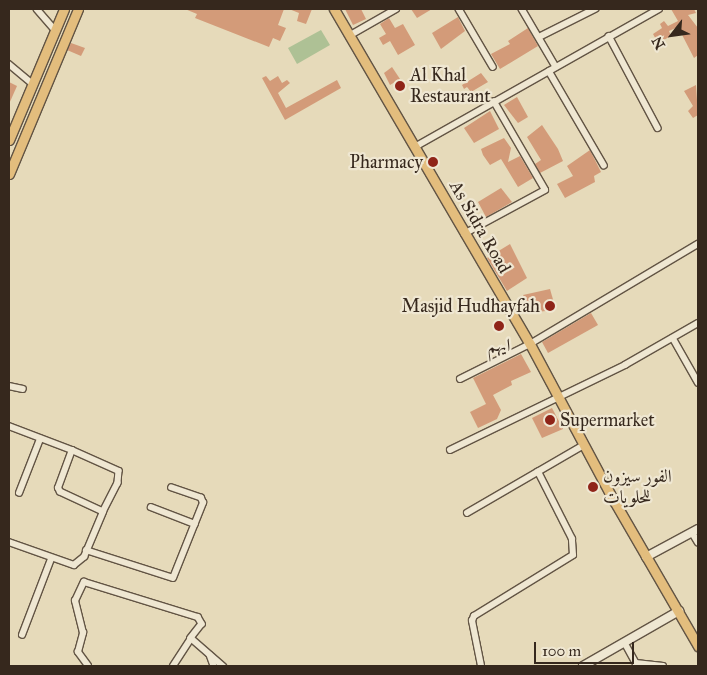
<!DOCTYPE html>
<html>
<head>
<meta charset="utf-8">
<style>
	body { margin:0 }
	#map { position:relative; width:707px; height:675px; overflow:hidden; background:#e6daba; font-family:"IM FELL Great Primer",Amiri,serif }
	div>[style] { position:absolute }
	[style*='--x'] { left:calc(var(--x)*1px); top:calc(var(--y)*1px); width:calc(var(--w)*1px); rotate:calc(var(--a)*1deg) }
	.green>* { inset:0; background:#aec195 }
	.building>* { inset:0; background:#d39b79 }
	.roads { filter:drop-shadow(1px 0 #625444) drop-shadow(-1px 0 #625444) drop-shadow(0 1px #625444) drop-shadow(0 -1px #625444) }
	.street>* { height:5.5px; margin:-2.75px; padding:0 2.75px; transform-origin:2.75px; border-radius:2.75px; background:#efe7d2 }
	.secondary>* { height:8px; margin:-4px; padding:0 4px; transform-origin:4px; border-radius:4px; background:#efe7d2 }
	.primary>* { height:9px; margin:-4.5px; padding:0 4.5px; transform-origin:4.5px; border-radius:4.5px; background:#e3bd7d }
	.dots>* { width:14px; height:14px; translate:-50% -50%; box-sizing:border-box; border:2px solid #efe7d2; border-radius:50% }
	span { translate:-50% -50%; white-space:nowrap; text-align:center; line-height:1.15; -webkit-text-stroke:4.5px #efe7d2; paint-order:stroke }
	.poi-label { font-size:18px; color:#36281d }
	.left { translate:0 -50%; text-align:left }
	.right { translate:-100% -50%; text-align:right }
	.street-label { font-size:18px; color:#36281d }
	.frame { position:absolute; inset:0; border:10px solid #36281d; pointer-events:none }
	.north { position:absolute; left:647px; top:10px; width:50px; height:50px; -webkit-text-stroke:4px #efe7d2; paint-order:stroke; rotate:240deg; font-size:14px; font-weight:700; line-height:20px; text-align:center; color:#36281d }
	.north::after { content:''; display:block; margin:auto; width:18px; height:22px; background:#36281d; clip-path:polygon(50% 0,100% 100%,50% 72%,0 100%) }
	.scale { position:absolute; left:534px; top:642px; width:100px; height:22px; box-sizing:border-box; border:2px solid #36281d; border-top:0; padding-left:6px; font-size:15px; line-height:18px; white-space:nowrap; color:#36281d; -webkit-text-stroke:4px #efe7d2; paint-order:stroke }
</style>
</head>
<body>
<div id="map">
	<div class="green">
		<i style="clip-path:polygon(321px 30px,330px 45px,297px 64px,288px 48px)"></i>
	</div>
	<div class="building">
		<i style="clip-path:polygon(185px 9px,284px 9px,278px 25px,286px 28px,280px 41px,273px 38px,269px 47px,195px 18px,197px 14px)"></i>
		<i style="clip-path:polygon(289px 9px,312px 9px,306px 24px,297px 21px,299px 13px)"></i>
		<i style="clip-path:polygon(345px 9px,361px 9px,366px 19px,353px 25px)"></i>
		<i style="clip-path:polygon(411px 9px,432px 9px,417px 18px)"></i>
		<i style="clip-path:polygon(671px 9px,694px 9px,696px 13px,688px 15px,698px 28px,698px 55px,694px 58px,678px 27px,669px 31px,671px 36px,658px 43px,653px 34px,662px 28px,660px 24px,664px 21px,668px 26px,678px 21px)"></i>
		<i style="clip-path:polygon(458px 17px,465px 31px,441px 49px,432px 33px)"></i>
		<i style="clip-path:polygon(389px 18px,395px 28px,403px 24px,415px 45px,398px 55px,390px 41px,383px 45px,379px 38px,386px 34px,380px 24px)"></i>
		<i style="clip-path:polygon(528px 28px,538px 46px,500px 69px,491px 54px,510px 44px,508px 41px)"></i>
		<i style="clip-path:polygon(71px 43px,85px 48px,81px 56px,67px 50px)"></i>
		<i style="clip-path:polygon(392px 67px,400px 79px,390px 85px,384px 73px)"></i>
		<i style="clip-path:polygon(481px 73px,488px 82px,471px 92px,467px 87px,464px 89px,462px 85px)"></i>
		<i style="clip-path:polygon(266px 76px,270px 81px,278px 76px,282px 83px,287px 80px,290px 83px,278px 93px,286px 108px,337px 80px,341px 88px,285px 120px,262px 78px)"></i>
		<i style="clip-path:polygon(9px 82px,17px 86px,9px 104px)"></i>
		<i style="clip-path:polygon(696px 85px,698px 115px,693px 118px,688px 111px,693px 106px,684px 91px)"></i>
		<i style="clip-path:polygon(517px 97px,528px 117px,518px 123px,504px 105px)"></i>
		<i style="clip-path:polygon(490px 111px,499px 129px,474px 143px,464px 128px)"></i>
		<i style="clip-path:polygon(542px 125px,558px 149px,563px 161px,540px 173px,535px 164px,541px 160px,527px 137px)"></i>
		<i style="clip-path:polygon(504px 138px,511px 148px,508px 162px,520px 156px,533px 178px,518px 187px,501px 159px,490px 165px,483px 155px,481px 149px)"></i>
		<i style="clip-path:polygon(590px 150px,601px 172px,594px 176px,595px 182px,565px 198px,557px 184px,573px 176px,567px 166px)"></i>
		<i style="clip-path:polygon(501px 188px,512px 202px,486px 217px,478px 202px)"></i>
		<i style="clip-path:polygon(510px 244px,527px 278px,507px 291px,487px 258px)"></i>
		<i style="clip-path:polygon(550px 289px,556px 310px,526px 313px,523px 295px)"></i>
		<i style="clip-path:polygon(591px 313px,598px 325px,548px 353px,542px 342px)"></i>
		<i style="clip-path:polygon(521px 354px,531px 372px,511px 381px,512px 385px,493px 395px,501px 410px,497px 419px,478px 428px,470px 412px,486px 404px,473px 378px)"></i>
		<i style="clip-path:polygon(552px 408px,563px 429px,542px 438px,532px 418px)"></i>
	</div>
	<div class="roads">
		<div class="street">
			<i style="--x:37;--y:9;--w:28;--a:49"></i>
			<i style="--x:459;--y:9;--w:67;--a:59.6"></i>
			<i style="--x:522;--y:9;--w:67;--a:59.6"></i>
			<i style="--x:349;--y:36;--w:54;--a:-29.9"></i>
			<i style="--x:609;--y:36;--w:104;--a:62"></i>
			<i style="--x:539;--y:37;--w:63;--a:-26.6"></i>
			<i style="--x:9;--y:64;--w:30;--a:40"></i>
			<i style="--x:549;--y:71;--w:109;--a:59.7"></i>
			<i style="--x:415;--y:147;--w:280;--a:-29.5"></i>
			<i style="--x:464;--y:234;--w:92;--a:-28.5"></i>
			<i style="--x:545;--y:190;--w:102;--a:-120.1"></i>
			<i style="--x:673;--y:338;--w:51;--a:60.4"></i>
			<i style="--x:460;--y:379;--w:78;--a:-26.6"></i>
			<i style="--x:530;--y:344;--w:196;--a:-30.8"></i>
			<i style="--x:9;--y:386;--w:14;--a:12"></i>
			<i style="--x:9;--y:426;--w:67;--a:20.9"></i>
			<i style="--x:72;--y:450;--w:51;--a:24.1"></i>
			<i style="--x:119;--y:471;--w:12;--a:95"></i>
			<i style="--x:118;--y:483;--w:33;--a:117"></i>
			<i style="--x:103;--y:512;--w:47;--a:-155.1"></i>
			<i style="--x:60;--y:492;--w:4;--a:-117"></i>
			<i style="--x:58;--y:488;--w:40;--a:-69.8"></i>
			<i style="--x:450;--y:450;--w:195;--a:-25.9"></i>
			<i style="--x:625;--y:365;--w:84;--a:-29.9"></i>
			<i style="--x:19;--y:493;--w:58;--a:-68.7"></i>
			<i style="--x:151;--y:507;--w:47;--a:21.1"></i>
			<i style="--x:467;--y:513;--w:135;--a:-30.2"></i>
			<i style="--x:692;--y:532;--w:12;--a:59"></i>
			<i style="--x:9;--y:542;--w:69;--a:19.5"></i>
			<i style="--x:74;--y:565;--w:13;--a:-39"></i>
			<i style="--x:84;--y:557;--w:49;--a:-67.1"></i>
			<i style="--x:86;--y:550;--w:91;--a:17.8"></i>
			<i style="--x:173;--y:578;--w:81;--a:-68.2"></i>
			<i style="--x:203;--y:503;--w:5;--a:-112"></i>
			<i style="--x:201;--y:498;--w:31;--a:-161"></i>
			<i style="--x:22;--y:635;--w:81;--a:-69.1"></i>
			<i style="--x:625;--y:643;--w:23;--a:61"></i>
			<i style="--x:636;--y:663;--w:27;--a:6"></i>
			<i style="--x:210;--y:655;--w:12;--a:70"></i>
			<i style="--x:88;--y:666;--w:17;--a:-126"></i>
			<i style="--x:78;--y:652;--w:20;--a:-75"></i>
			<i style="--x:83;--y:633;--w:33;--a:-104"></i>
			<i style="--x:75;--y:601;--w:21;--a:-65"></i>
			<i style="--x:84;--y:582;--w:119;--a:17.1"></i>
			<i style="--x:198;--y:617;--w:8;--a:60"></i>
			<i style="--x:202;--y:624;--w:18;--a:128"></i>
			<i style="--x:173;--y:666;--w:33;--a:-57"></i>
			<i style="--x:191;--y:638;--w:43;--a:41.2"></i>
			<i style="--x:481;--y:666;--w:46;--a:-101.3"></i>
			<i style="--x:472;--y:621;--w:5;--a:-68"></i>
			<i style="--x:474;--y:616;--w:116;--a:-31.6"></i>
			<i style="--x:573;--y:555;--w:16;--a:-94"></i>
			<i style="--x:572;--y:539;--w:75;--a:-116.9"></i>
		</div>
		<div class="secondary">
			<i style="--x:646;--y:557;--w:59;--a:-28.3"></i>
			<i style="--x:583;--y:666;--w:111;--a:-29.8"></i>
		</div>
		<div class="primary">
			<i style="--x:334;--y:9;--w:388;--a:59.7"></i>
			<i style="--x:530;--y:344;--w:178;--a:61.9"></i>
			<i style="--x:614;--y:501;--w:168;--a:59.9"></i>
			<i style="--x:9;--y:140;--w:142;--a:-67.2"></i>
			<i style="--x:9;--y:174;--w:179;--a:-67.3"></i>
		</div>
	</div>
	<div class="dots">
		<i style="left:400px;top:86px;background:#8f2418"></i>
		<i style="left:433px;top:162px;background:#8f2418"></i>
		<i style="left:550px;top:306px;background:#8f2418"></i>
		<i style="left:499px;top:326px;background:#8f2418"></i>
		<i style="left:550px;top:420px;background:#8f2418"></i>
		<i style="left:593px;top:487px;background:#8f2418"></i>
	</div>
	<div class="poi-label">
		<span class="left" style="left:410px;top:86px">Al Khal<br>Restaurant</span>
		<span class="right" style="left:423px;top:162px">Pharmacy</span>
		<span class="right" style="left:540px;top:306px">Masjid Hudhayfah</span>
		<span style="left:499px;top:345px">ايهم</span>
		<span class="left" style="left:560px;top:420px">Supermarket</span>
		<span class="left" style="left:603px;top:487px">الفور سيزون<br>للحلويات</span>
	</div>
	<div class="street-label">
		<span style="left:480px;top:227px;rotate:60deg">As Sidra Road</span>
	</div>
	<div class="frame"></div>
	<div class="north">N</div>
	<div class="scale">100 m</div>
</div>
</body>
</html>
